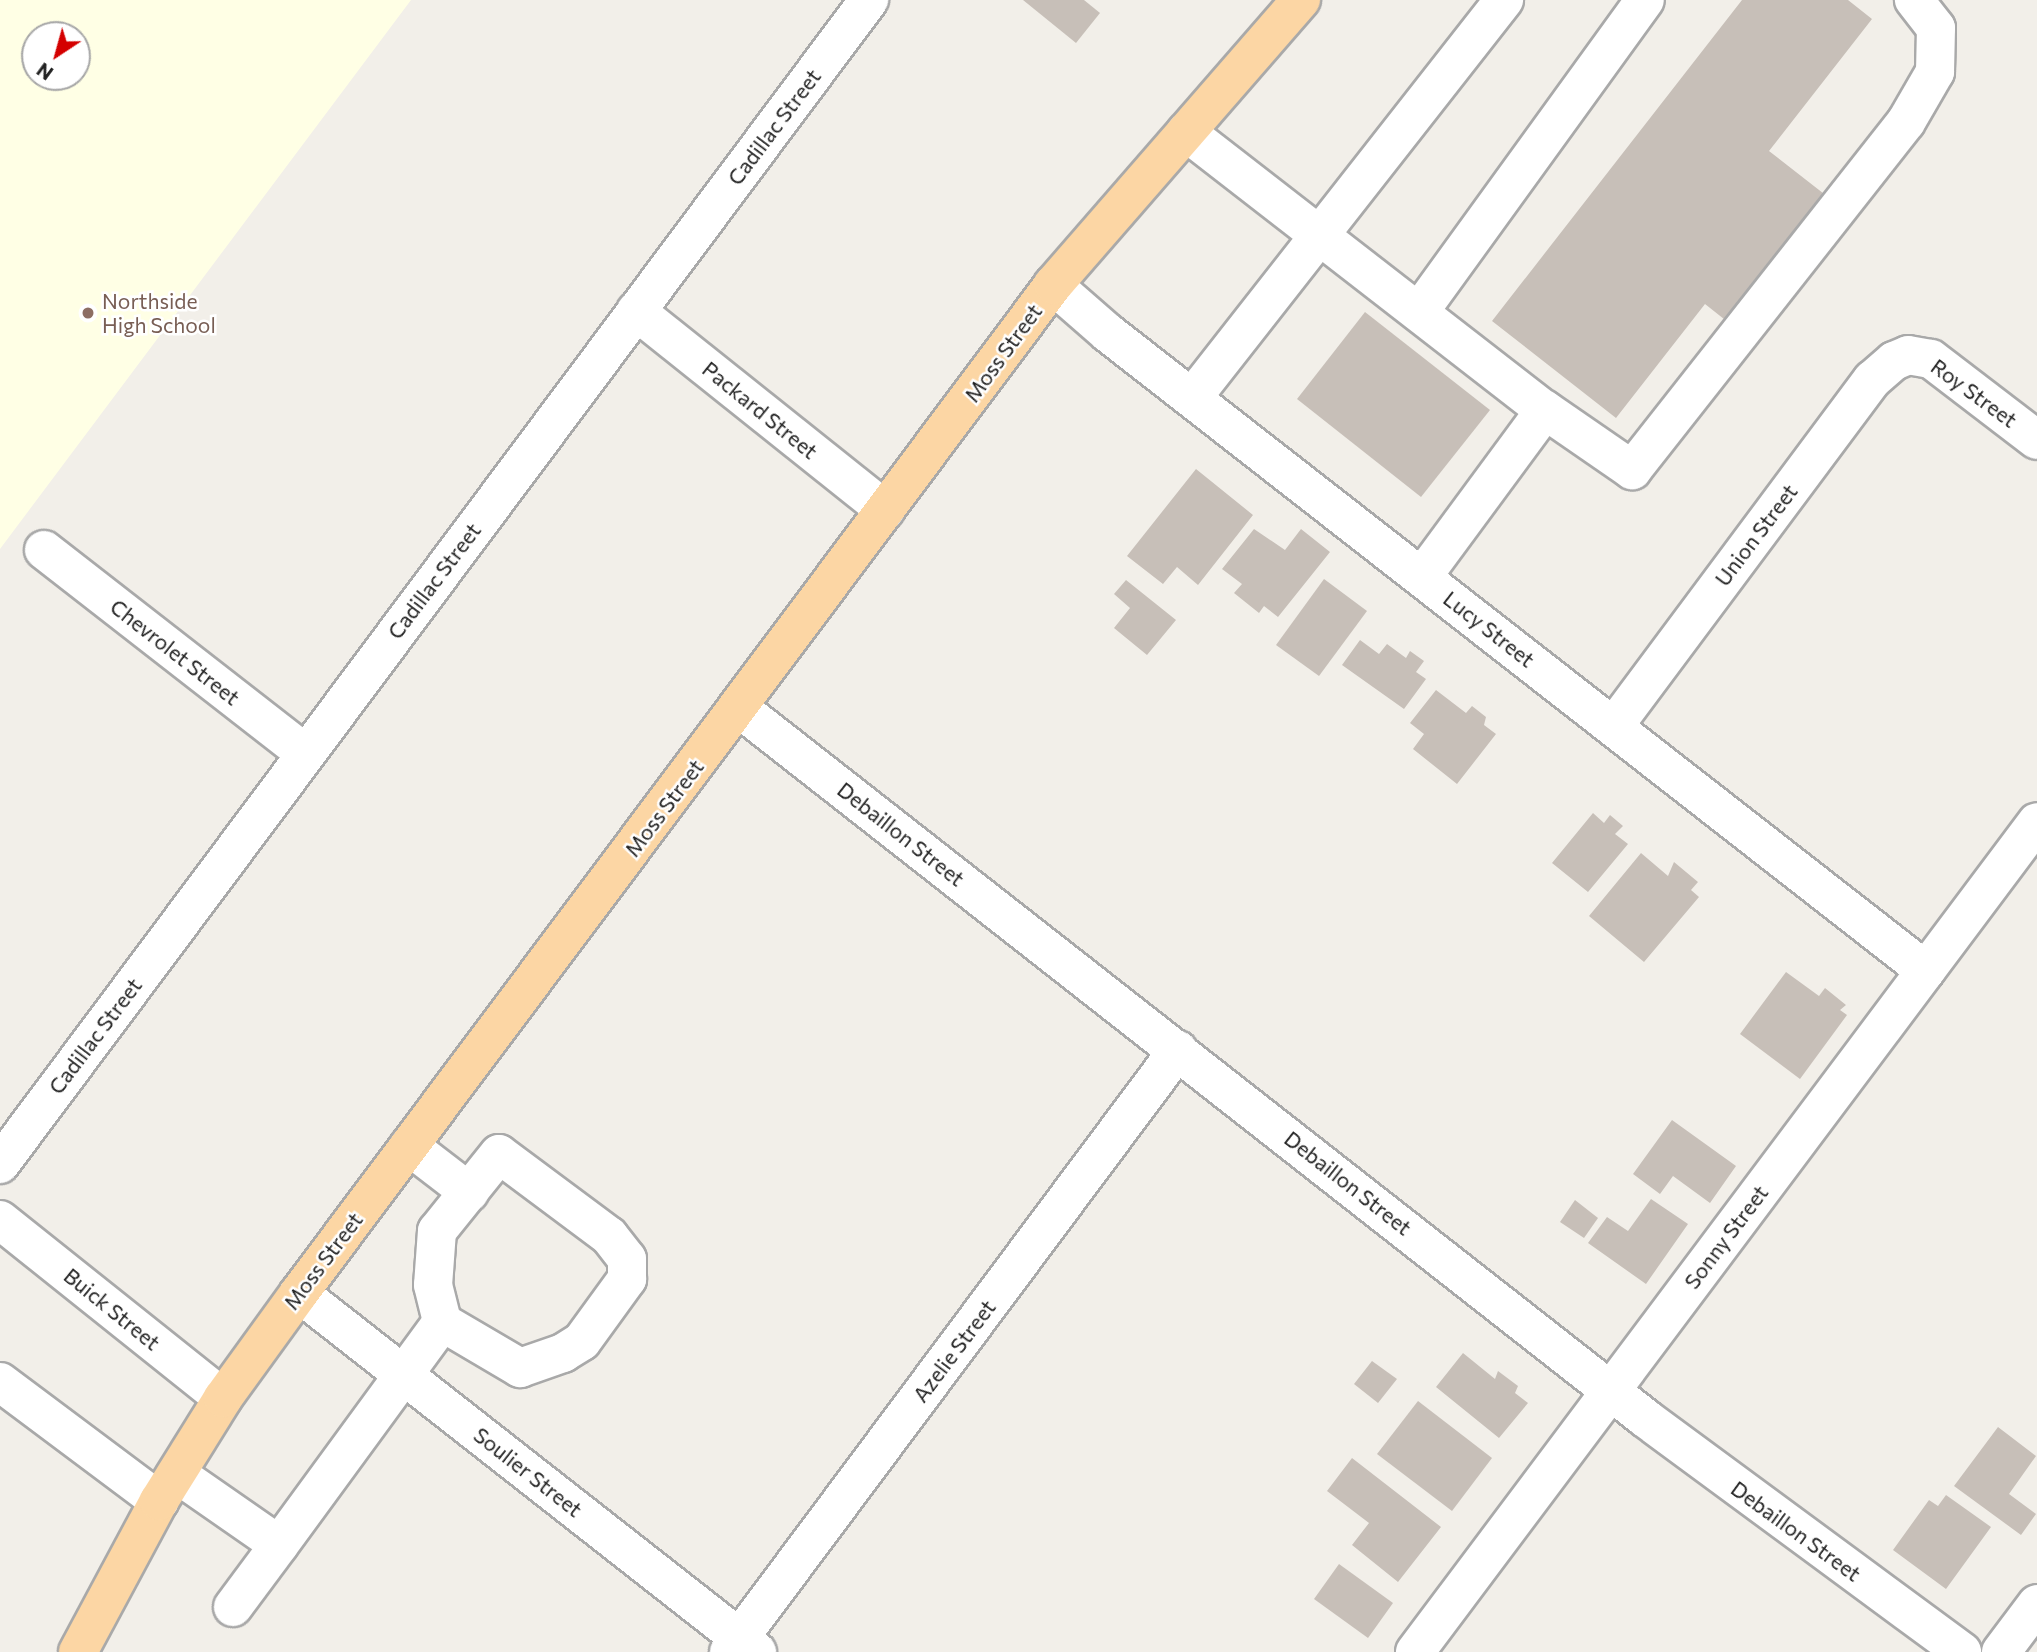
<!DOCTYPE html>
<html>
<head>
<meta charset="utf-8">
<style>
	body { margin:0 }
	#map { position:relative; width:2037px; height:1652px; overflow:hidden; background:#f2efe9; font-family:Commissioner,sans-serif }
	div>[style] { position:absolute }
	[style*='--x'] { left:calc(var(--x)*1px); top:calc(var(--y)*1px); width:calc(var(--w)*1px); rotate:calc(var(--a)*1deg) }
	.education>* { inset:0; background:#ffffe5 }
	.building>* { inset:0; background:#c7bfb8 }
	.roads { filter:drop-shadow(2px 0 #a9a9a9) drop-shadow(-2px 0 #a9a9a9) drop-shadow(0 2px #a9a9a9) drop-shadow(0 -2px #a9a9a9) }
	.minor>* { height:38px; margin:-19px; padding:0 19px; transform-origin:19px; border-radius:19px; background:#fff }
	.major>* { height:38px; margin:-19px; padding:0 19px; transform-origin:19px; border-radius:19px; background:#fcd6a4 }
	.dots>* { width:19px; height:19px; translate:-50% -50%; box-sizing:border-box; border:4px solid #fff; border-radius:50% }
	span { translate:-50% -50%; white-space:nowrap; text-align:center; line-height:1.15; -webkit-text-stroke:5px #fff; paint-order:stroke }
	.street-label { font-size:21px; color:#222 }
	.education-label { font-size:21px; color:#785e54 }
	.left { translate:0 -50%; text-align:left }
	.north { position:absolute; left:21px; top:21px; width:70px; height:70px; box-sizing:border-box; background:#fff; border:2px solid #a7a7a7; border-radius:50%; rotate:216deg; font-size:19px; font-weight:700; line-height:28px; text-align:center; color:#222 }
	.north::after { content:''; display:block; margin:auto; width:24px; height:32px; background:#d40000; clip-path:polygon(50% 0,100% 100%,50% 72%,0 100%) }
</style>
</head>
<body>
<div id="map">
	<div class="education">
		<i style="clip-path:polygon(evenodd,0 0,411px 0,0 549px,0 0,35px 35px,77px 35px,77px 77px,35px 77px,35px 35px)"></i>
	</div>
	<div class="building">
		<i style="clip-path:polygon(1023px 0,1084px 0,1100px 13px,1076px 43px)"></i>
		<i style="clip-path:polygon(1742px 0,1848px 0,1872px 19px,1769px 151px,1828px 197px,1729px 323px,1705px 304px,1616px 418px,1492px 321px)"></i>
		<i style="clip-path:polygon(1365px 312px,1490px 410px,1421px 497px,1297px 399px)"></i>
		<i style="clip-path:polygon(1196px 469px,1253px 515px,1198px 585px,1177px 567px,1163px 584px,1127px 556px)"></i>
		<i style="clip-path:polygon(1254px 529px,1285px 550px,1301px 529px,1330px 552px,1278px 617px,1264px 606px,1259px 613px,1234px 593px,1242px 584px,1222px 569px)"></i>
		<i style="clip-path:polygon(1324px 579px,1367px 611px,1319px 676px,1276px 645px)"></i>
		<i style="clip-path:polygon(1126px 580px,1176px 620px,1147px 655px,1114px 628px,1130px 608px,1114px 594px)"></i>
		<i style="clip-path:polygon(1360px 640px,1379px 654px,1387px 644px,1406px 658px,1410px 651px,1424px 661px,1416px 672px,1426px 679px,1404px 709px,1342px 665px)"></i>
		<i style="clip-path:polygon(1436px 690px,1466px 713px,1472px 706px,1486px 717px,1484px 725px,1496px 734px,1457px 784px,1413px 749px,1424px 734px,1410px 723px)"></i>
		<i style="clip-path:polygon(1593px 813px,1604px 823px,1610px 815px,1623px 826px,1615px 834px,1628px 844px,1588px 892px,1552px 863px)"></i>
		<i style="clip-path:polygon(1641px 853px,1668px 876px,1674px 862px,1698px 882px,1691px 890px,1699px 897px,1644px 962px,1589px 916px)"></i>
		<i style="clip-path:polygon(1786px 972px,1819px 996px,1825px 988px,1846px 1005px,1840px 1010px,1847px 1015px,1800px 1079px,1740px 1034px)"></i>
		<i style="clip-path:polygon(1672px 1120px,1736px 1166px,1710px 1203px,1673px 1176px,1660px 1194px,1633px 1174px)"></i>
		<i style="clip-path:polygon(1651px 1199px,1688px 1224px,1646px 1284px,1588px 1243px,1607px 1217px,1628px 1231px)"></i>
		<i style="clip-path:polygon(1575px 1200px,1598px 1218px,1584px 1238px,1560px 1222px)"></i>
		<i style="clip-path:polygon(1463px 1353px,1495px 1379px,1498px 1371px,1518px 1386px,1515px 1393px,1528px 1403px,1499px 1438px,1436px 1387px)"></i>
		<i style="clip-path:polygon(1372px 1361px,1397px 1379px,1378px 1403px,1354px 1384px)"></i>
		<i style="clip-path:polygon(1418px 1401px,1492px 1458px,1452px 1511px,1377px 1454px)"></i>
		<i style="clip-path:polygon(1998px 1427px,2036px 1456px,2009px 1494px,2036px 1514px,2021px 1535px,1954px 1486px)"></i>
		<i style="clip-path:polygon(1352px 1458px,1441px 1527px,1398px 1582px,1352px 1545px,1369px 1523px,1327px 1491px)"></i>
		<i style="clip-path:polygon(1946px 1495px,1991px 1527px,1946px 1589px,1893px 1550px,1929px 1500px,1938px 1506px)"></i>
		<i style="clip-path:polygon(1339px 1564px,1393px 1603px,1368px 1638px,1314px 1599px)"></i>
	</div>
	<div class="roads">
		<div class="minor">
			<i style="--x:1186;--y:132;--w:454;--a:37.8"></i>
			<i style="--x:1545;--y:410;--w:207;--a:126.4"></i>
			<i style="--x:1053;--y:285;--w:73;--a:41.1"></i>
			<i style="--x:1108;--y:333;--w:1037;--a:37.95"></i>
			<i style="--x:636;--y:311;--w:319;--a:38.6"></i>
			<i style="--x:1419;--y:312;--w:385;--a:-54.1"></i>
			<i style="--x:1192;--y:398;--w:506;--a:-51.91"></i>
			<i style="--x:1545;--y:410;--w:106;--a:34.6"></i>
			<i style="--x:1632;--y:470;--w:443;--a:-51.8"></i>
			<i style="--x:1906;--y:122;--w:58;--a:-59.9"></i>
			<i style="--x:1935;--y:72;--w:44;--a:-88.7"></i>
			<i style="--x:1936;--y:28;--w:36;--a:-128"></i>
			<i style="--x:44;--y:550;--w:331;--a:37.9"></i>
			<i style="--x:739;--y:708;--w:1151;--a:38.08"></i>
			<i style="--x:1645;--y:1418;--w:394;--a:36.4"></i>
			<i style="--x:1614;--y:726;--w:432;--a:-53.3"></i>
			<i style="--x:1872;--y:380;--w:29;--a:-41"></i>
			<i style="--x:1894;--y:361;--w:15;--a:-23"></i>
			<i style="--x:1908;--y:355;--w:23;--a:10"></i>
			<i style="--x:1931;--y:359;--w:133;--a:37.4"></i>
			<i style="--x:409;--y:1146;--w:76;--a:37.5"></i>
			<i style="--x:0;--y:1164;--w:1453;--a:-53.26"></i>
			<i style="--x:0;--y:1220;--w:285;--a:38.6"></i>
			<i style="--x:299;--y:1293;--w:582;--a:38.09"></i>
			<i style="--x:0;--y:1382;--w:199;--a:36.8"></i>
			<i style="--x:177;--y:1474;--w:124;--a:34.8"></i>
			<i style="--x:279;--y:1545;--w:276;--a:-53.8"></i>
			<i style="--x:442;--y:1322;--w:91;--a:30.5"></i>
			<i style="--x:520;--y:1368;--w:46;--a:-19.2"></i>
			<i style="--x:563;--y:1353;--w:22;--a:-32"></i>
			<i style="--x:582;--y:1341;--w:77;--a:-54"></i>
			<i style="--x:627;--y:1279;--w:20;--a:-90"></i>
			<i style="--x:627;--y:1259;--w:29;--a:-128"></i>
			<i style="--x:609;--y:1236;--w:137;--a:-143.3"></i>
			<i style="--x:499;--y:1154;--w:99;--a:128.8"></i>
			<i style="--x:437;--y:1231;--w:54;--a:94.2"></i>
			<i style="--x:433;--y:1285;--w:38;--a:76"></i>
			<i style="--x:233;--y:1607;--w:77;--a:-53.4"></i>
			<i style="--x:729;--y:1652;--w:751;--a:-53.28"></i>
			<i style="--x:1415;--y:1652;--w:1037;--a:-53.15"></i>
			<i style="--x:2001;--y:1652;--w:60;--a:-53.1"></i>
		</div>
		<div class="major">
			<i style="--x:78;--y:1652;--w:171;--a:-61.8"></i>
			<i style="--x:159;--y:1501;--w:121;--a:-58.1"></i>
			<i style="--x:223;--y:1398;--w:130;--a:-54.1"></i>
			<i style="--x:299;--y:1293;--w:1259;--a:-53.2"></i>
			<i style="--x:1053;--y:285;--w:378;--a:-49"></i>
		</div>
	</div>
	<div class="dots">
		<i style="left:88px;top:313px;background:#8d6e63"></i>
	</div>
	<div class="street-label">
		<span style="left:774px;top:127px;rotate:-53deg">Cadillac Street</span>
		<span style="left:1003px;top:353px;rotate:-54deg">Moss Street</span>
		<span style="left:1974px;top:393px;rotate:36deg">Roy Street</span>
		<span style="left:760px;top:410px;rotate:39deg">Packard Street</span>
		<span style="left:1756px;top:535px;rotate:-53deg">Union Street</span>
		<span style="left:434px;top:581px;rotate:-53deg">Cadillac Street</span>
		<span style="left:1489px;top:629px;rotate:38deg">Lucy Street</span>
		<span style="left:175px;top:652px;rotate:38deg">Chevrolet Street</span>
		<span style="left:664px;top:808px;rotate:-53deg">Moss Street</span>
		<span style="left:901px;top:834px;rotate:38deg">Debaillon Street</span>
		<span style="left:95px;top:1036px;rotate:-53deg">Cadillac Street</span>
		<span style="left:1348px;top:1183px;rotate:38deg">Debaillon Street</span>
		<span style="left:1726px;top:1237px;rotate:-53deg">Sonny Street</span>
		<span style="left:323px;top:1261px;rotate:-53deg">Moss Street</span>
		<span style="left:112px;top:1309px;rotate:39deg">Buick Street</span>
		<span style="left:954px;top:1351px;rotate:-53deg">Azelie Street</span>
		<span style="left:528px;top:1472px;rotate:38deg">Soulier Street</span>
		<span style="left:1796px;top:1531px;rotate:36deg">Debaillon Street</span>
	</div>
	<div class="education-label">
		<span class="left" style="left:102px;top:313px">Northside<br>High School</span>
	</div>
	<div class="north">N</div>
</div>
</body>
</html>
